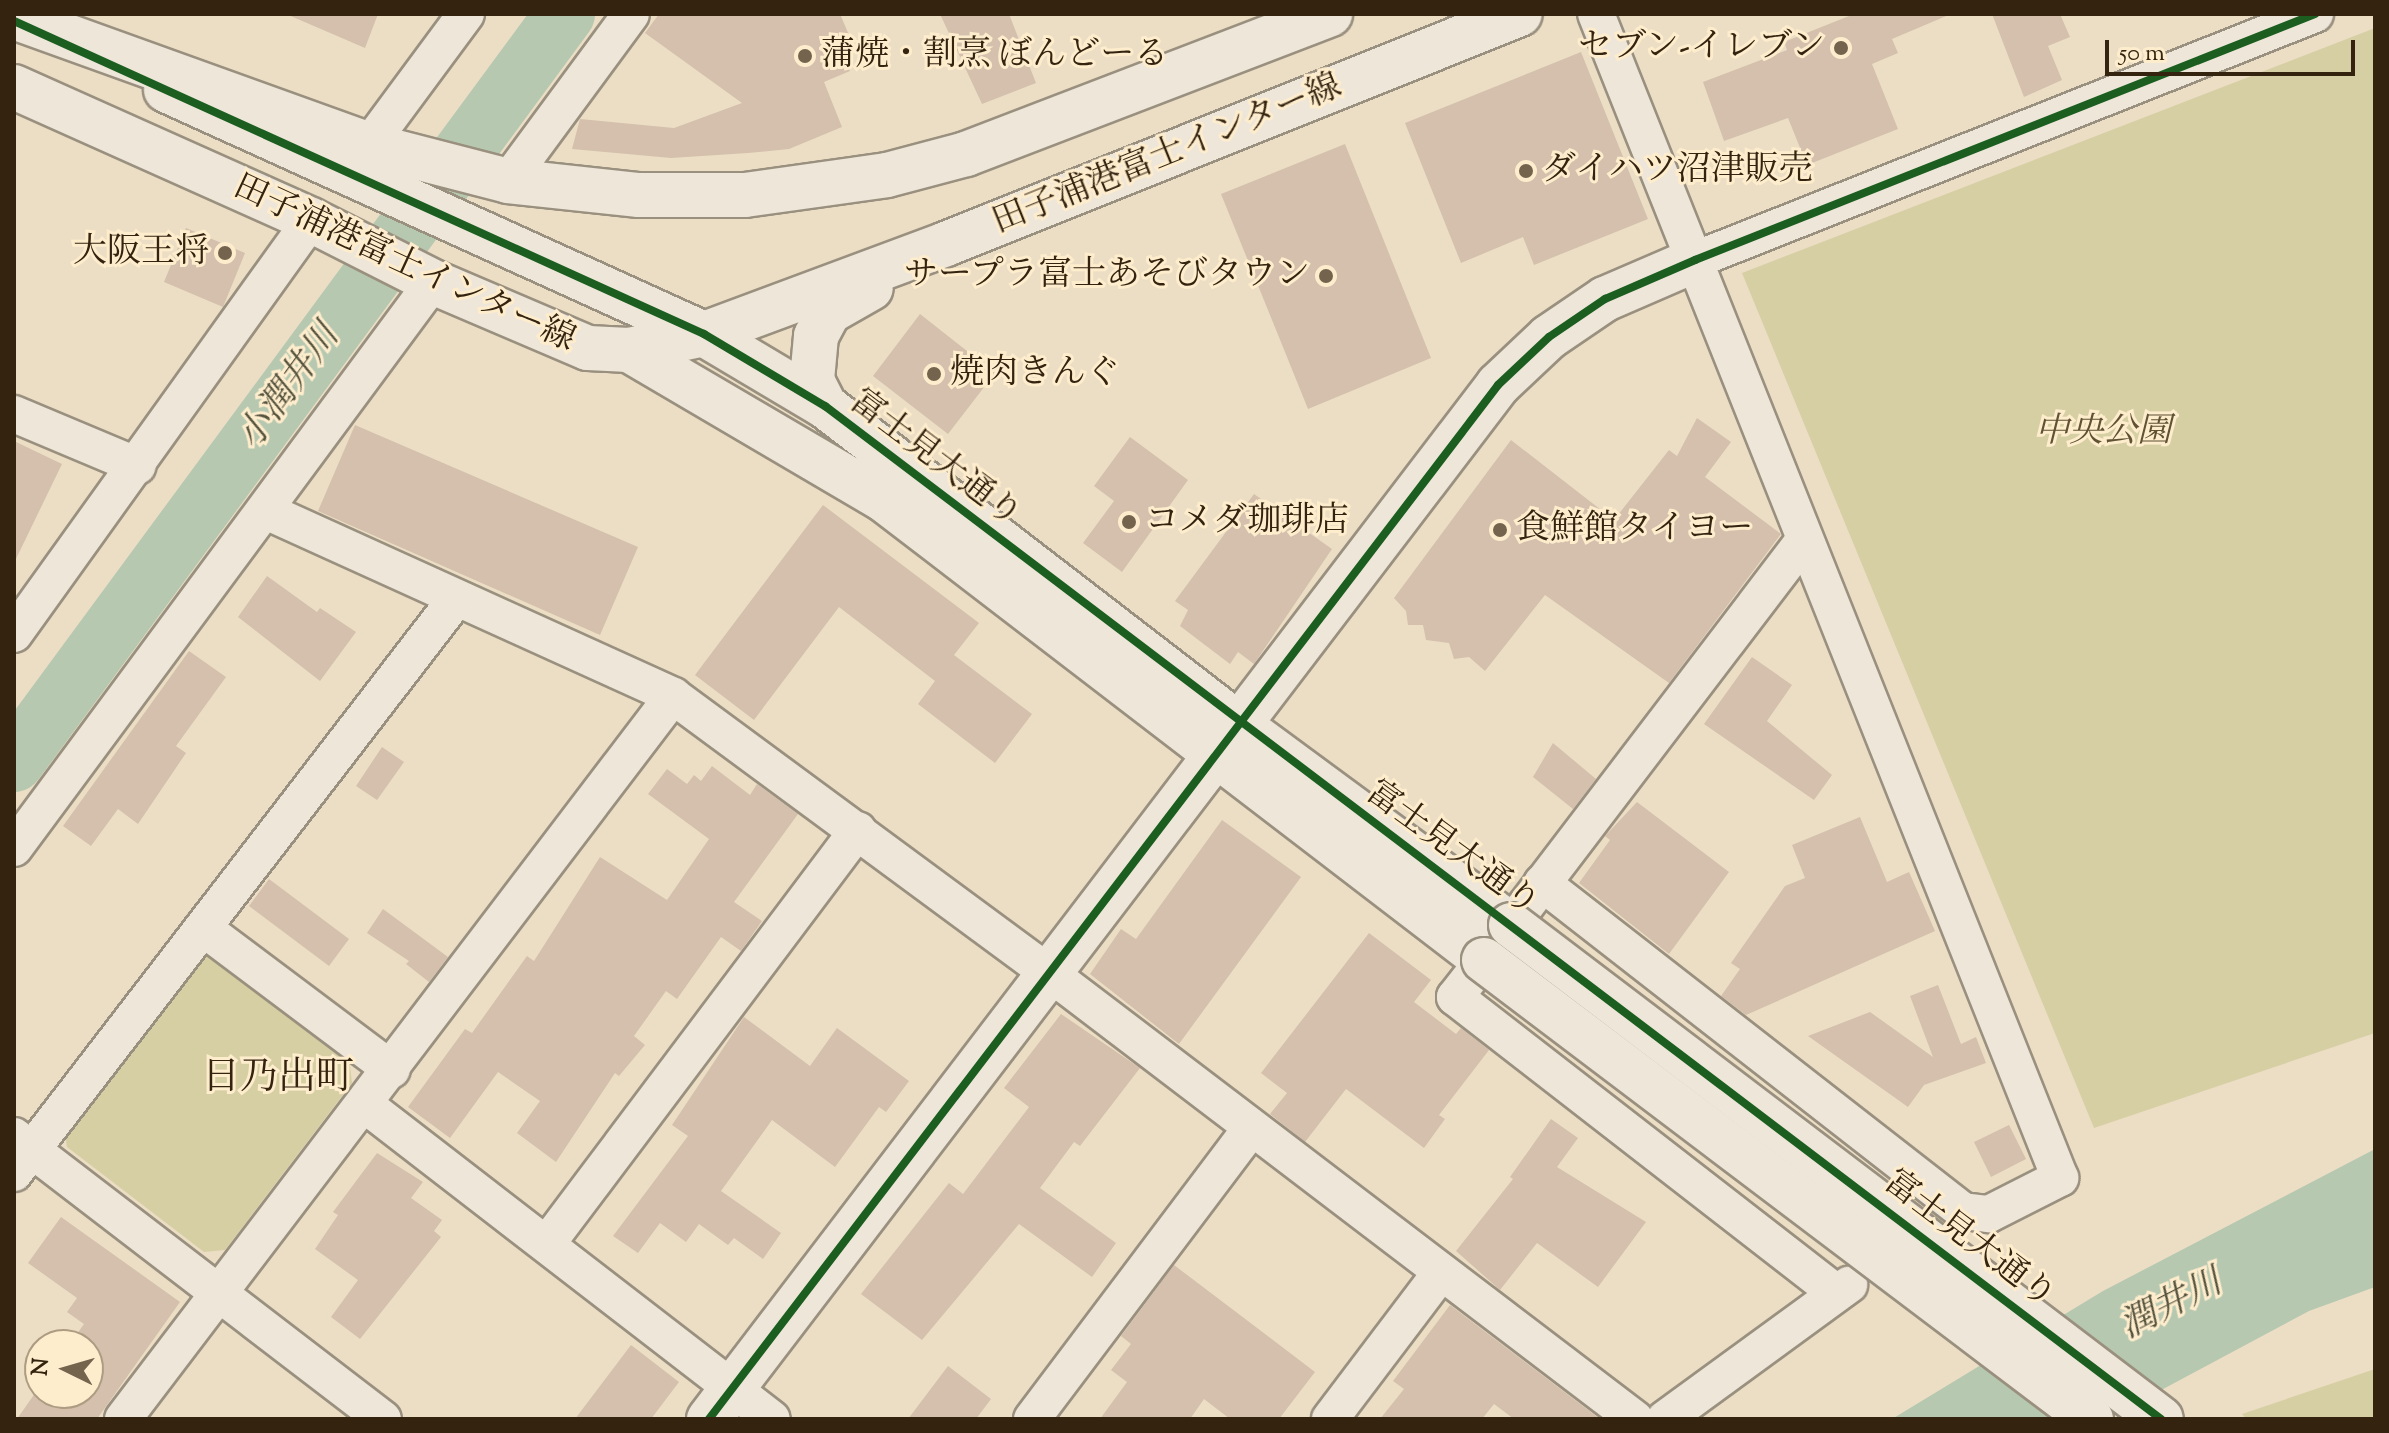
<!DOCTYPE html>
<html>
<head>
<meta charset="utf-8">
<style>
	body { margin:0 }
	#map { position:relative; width:2389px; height:1433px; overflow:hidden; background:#ecdec4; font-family:"Sorts Mill Goudy","Noto Serif JP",serif }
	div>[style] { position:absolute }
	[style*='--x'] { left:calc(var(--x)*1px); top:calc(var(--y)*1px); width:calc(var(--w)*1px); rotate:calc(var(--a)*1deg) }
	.green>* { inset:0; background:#d7cfa4 }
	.water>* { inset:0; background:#b7c8b0 }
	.river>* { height:60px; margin:-30px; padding:0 30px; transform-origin:30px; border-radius:30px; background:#b7c8b0 }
	.building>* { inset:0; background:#d4c0ad }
	.roads { filter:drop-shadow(2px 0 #9a907f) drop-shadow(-2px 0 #9a907f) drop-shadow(0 2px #9a907f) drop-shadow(0 -2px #9a907f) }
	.minor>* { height:36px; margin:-18px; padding:0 18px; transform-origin:18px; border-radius:18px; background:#eee6d9 }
	.tertiary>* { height:44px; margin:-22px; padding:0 22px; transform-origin:22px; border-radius:22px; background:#eee6d9 }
	.secondary>* { height:44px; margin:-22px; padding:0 22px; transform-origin:22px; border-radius:22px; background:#eee6d9 }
	.bridges { filter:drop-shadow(2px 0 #9a907f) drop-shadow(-2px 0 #9a907f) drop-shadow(0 2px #9a907f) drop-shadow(0 -2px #9a907f) }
	.tertiary-bridge>* { height:44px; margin:-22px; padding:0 22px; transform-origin:22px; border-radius:22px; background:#eee6d9 }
	.cycleway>* { height:8px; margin:-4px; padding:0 4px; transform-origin:4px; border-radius:4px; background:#1b5e20 }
	.dots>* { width:22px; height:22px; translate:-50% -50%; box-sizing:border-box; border:4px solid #feedcd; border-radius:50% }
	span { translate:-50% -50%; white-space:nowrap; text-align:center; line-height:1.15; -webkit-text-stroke:6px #feedcd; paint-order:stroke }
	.poi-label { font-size:34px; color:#33230f }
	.right { translate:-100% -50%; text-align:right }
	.left { translate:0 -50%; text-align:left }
	.street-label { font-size:34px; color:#33230f }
	.park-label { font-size:34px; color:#5f5334; font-style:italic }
	.water-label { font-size:36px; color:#54523d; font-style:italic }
	.quarter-label { font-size:38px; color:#33230f }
	.frame { position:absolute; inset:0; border:16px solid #33230f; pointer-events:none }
	.north { position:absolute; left:24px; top:1329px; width:80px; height:80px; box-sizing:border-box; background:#feedcd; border:2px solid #ad9c81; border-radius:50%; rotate:275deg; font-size:22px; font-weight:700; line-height:32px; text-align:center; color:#33230f }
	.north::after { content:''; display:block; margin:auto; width:28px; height:36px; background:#74644e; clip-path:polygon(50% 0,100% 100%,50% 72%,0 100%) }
	.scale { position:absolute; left:2105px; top:40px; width:250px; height:36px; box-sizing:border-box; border:4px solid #33230f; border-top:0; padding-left:10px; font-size:24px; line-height:28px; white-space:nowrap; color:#33230f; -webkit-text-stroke:6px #feedcd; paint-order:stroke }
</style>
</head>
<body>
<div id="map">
	<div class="green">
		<i style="clip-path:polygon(2375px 28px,2375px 1033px,2094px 1128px,1742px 273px)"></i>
		<i style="clip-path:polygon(214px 954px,349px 1057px,352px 1083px,225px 1250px,204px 1252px,67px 1147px,64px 1128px,195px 956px)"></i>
		<i style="clip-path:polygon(2375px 1369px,2375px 1419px,2246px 1419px,2242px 1414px)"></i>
	</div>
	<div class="water">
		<i style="clip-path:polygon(2375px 1149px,2375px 1287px,2309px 1311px,2107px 1419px,1892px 1419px,2103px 1291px)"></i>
	</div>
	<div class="river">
		<i style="--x:14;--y:762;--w:929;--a:-53.62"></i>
	</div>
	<div class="building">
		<i style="clip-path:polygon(286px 14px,378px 14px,365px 48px)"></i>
		<i style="clip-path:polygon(659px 14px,840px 14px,849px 35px,838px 40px,850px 71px,824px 82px,842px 127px,789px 149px,748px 153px,671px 158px,572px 149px,580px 119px,674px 128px,742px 103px,645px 33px)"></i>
		<i style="clip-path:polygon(940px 14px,1009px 14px,1036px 83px,982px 104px)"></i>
		<i style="clip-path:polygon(1854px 14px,1951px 14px,1892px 39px,1898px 53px,1872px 64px,1898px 129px,1807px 165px,1788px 118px,1724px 141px,1703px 82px,1787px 50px,1784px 42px)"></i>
		<i style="clip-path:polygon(1992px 14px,2060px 14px,2070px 37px,2048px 46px,2062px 80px,2024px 97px)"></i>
		<i style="clip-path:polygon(1581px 52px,1648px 219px,1534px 265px,1523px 237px,1461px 263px,1405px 123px)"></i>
		<i style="clip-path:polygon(1345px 144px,1431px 358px,1308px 409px,1221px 194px)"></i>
		<i style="clip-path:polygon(186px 228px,245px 253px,223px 307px,164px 282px)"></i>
		<i style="clip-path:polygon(920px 314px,995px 373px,948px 434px,873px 376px)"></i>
		<i style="clip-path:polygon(1697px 418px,1731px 442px,1705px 477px,1781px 534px,1669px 683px,1545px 595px,1485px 671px,1469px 657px,1454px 659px,1449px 643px,1426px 640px,1423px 625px,1408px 625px,1406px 611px,1394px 598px,1511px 440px,1614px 520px,1669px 450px,1677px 456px)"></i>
		<i style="clip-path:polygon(355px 425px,638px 547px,600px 635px,318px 511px)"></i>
		<i style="clip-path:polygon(1130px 437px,1188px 480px,1122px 572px,1083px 543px,1114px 501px,1094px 486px)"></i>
		<i style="clip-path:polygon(14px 441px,62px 464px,14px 563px)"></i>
		<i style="clip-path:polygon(1254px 494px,1332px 549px,1254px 664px,1238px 652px,1230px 664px,1180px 626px,1188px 610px,1175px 601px)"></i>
		<i style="clip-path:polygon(823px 505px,979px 623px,954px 655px,1032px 714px,995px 763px,918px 704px,935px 681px,839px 607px,754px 720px,695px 675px)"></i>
		<i style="clip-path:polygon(267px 576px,317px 612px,320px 608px,356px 632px,320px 681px,238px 617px)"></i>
		<i style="clip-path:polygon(189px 651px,226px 677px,176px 746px,186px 753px,138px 824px,118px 809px,91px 846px,63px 826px)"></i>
		<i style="clip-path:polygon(1752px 657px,1792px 685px,1767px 721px,1832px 775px,1814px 800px,1704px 724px)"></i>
		<i style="clip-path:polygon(1553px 743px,1596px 779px,1573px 809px,1533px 777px)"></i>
		<i style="clip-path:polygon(382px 747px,404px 762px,377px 800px,356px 786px)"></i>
		<i style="clip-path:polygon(712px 766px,750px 795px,757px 784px,798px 814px,734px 902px,762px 921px,741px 951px,721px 937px,677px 999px,666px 991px,634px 1036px,645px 1045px,619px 1076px,615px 1073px,556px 1162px,517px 1133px,540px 1101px,498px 1072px,450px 1138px,408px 1107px,465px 1029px,472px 1033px,527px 956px,534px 961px,600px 857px,667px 900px,709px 839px,648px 794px,667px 769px,687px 784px,694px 775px,701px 781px)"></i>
		<i style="clip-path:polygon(1637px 802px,1729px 872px,1669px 954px,1579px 883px,1610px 840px,1605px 836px)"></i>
		<i style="clip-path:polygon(1860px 817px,1887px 882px,1909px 872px,1935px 931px,1746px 1015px,1721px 996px,1740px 969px,1731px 963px,1785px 886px,1805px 878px,1792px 845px)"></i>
		<i style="clip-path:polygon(1222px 820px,1301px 877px,1179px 1044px,1090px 974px,1121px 929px,1136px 939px)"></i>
		<i style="clip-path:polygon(269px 879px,349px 939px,329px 966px,249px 906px)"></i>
		<i style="clip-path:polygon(383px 909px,448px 957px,429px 982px,406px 964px,409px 961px,367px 933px)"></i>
		<i style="clip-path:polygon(1369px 933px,1431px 980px,1414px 1002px,1456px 1034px,1461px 1028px,1489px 1050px,1439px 1115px,1445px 1119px,1424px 1148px,1346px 1089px,1305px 1142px,1270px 1114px,1287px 1093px,1261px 1073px)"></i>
		<i style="clip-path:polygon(1938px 985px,1961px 1044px,1976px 1037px,1986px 1063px,1924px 1085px,1908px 1107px,1808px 1036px,1870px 1012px,1933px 1057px,1910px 996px)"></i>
		<i style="clip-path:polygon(1061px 1014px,1140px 1068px,1080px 1146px,1074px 1142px,1040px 1188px,1116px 1243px,1092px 1277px,1019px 1224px,922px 1340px,861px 1294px,949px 1183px,963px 1194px,1029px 1107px,1004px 1088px)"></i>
		<i style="clip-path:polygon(744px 1017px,810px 1066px,837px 1028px,909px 1081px,886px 1112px,879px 1107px,835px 1167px,772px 1120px,721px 1191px,781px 1233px,763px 1259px,734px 1238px,728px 1245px,699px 1224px,686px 1242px,660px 1223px,638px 1253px,613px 1236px,688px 1136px,672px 1125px)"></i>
		<i style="clip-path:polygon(1551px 1119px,1578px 1138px,1557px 1167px,1646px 1222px,1598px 1287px,1537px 1243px,1500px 1290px,1456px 1251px,1513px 1179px,1510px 1177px)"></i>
		<i style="clip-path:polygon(2009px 1125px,2026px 1159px,1991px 1177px,1974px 1142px)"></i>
		<i style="clip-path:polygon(377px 1153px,423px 1182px,411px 1198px,442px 1220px,434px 1231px,441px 1237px,360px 1339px,331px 1317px,358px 1280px,315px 1249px,338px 1215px,333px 1212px)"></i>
		<i style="clip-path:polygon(61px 1217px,180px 1302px,97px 1419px,17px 1419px,40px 1386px,40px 1393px,88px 1393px,88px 1345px,69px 1345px,84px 1324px,67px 1312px,77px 1298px,28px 1263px)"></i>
		<i style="clip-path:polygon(1174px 1265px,1315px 1372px,1279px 1419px,1230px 1419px,1204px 1399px,1190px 1419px,1100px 1419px,1127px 1382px,1111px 1370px,1131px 1344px,1121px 1336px)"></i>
		<i style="clip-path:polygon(1450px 1305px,1600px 1419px,1514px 1419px,1494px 1404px,1482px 1419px,1380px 1419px,1404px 1389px,1393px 1381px)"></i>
		<i style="clip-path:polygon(631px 1345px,679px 1382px,651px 1419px,575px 1419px)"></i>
		<i style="clip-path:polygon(948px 1366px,991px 1399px,976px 1419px,908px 1419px)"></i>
	</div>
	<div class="roads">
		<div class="minor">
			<i style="--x:369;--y:145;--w:163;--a:-53.5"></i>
			<i style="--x:508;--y:181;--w:207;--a:-53.6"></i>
			<i style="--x:1695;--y:260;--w:667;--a:-21.64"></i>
			<i style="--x:14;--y:414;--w:134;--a:22.8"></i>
			<i style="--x:266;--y:511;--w:447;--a:24.4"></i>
			<i style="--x:673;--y:696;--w:466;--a:36.4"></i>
			<i style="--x:1048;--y:972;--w:738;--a:37.29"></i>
			<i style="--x:14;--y:634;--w:510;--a:-54.34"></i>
			<i style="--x:14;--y:848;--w:704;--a:-53.49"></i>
			<i style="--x:1542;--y:883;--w:534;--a:37.92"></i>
			<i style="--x:1963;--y:1211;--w:26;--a:7"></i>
			<i style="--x:1989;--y:1214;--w:80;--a:-26.9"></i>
			<i style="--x:2060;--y:1178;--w:1253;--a:-111.73"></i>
			<i style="--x:1511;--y:925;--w:484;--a:-52.7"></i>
			<i style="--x:203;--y:928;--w:236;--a:36.9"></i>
			<i style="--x:1484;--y:960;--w:47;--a:128.1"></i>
			<i style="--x:1455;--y:997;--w:482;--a:37.8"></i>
			<i style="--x:364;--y:1104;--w:515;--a:37.67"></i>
			<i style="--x:14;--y:1136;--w:465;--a:37.5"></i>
			<i style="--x:14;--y:1173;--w:724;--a:-52.4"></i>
			<i style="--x:549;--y:1241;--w:514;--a:-53.06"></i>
			<i style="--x:123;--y:1419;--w:908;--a:-52.74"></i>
			<i style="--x:1032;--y:1419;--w:362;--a:-53"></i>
			<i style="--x:1330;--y:1419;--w:181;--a:-52.9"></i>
			<i style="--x:1665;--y:1419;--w:228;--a:-36.1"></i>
		</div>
		<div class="tertiary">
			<i style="--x:166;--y:90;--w:591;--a:24.4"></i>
			<i style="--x:704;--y:334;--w:141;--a:30.8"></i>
			<i style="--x:825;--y:406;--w:521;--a:37.6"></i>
			<i style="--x:1238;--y:724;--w:339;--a:36.4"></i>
			<i style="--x:629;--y:350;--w:294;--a:30.4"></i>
			<i style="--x:883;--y:499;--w:757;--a:37.49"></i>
			<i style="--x:709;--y:1419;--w:1301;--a:-52.65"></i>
			<i style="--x:1498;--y:385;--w:70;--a:-43.3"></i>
			<i style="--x:1549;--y:337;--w:68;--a:-34.2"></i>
			<i style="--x:1605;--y:299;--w:98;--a:-23.4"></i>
		</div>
		<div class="secondary">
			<i style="--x:14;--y:17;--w:377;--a:19.8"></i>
			<i style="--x:369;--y:145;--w:144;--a:14.5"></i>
			<i style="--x:508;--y:181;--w:132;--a:6.1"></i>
			<i style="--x:639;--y:195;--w:106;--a:0"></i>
			<i style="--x:745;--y:195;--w:143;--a:-8"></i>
			<i style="--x:887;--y:175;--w:82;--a:-14.9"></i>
			<i style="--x:966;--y:154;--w:390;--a:-21"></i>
			<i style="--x:14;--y:87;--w:325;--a:24.1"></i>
			<i style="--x:311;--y:220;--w:137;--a:26.9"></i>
			<i style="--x:433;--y:282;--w:168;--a:23.1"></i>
			<i style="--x:588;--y:348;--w:41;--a:2.8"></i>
			<i style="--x:629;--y:350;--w:77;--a:-12"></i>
			<i style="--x:704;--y:334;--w:258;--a:-20.4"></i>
			<i style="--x:946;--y:244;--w:618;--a:-21.84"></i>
			<i style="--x:825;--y:406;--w:29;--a:-117"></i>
			<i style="--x:812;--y:380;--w:44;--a:-84.8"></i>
			<i style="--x:816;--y:336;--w:27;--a:-62"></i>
			<i style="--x:829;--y:312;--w:48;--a:-29.7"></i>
		</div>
	</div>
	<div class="bridges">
		<div class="tertiary-bridge">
			<i style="--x:1511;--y:925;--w:816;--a:37.23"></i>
			<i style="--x:1484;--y:960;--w:761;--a:37.1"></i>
		</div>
	</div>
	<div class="cycleway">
		<i style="--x:14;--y:21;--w:758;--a:24.4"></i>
		<i style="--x:704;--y:334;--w:141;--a:30.8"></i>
		<i style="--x:825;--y:406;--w:1677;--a:37.17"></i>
		<i style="--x:709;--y:1419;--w:1301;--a:-52.65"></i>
		<i style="--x:1498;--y:385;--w:70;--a:-43.3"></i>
		<i style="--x:1549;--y:337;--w:68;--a:-34.2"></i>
		<i style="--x:1605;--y:299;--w:98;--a:-23.4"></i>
		<i style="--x:1695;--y:260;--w:667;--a:-21.64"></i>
	</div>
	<div class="dots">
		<i style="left:1841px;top:48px;background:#74644e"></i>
		<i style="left:805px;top:56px;background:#74644e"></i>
		<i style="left:1526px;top:171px;background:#74644e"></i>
		<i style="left:225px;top:253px;background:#74644e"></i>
		<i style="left:1326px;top:276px;background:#74644e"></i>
		<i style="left:934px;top:374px;background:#74644e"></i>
		<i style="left:1129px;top:522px;background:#74644e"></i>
		<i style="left:1500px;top:530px;background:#74644e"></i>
	</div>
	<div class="poi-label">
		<span class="right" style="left:1825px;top:48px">セブン-イレブン</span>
		<span class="left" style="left:821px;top:56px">蒲焼・割烹 ぼんどーる</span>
		<span class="left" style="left:1542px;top:171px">ダイハツ沼津販売</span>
		<span class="right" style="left:209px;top:253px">大阪王将</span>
		<span class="right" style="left:1310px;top:276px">サープラ富士あそびタウン</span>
		<span class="left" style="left:950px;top:374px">焼肉きんぐ</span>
		<span class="left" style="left:1145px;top:522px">コメダ珈琲店</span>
		<span class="left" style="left:1516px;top:530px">食鮮館タイヨー</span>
	</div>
	<div class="street-label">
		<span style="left:1167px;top:155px;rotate:-22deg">田子浦港富士インター線</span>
		<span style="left:404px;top:264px;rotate:25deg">田子浦港富士インター線</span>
		<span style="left:935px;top:459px;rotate:37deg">富士見大通り</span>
		<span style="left:1452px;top:849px;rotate:36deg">富士見大通り</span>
		<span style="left:1969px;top:1240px;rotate:37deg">富士見大通り</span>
	</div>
	<div class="park-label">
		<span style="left:2103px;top:433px">中央公園</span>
	</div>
	<div class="water-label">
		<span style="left:290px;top:388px;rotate:-54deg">小潤井川</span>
		<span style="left:2172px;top:1306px;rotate:-27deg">潤井川</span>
	</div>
	<div class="quarter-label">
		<span style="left:278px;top:1080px">日乃出町</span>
	</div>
	<div class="frame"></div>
	<div class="north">N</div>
	<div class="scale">50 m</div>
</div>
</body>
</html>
